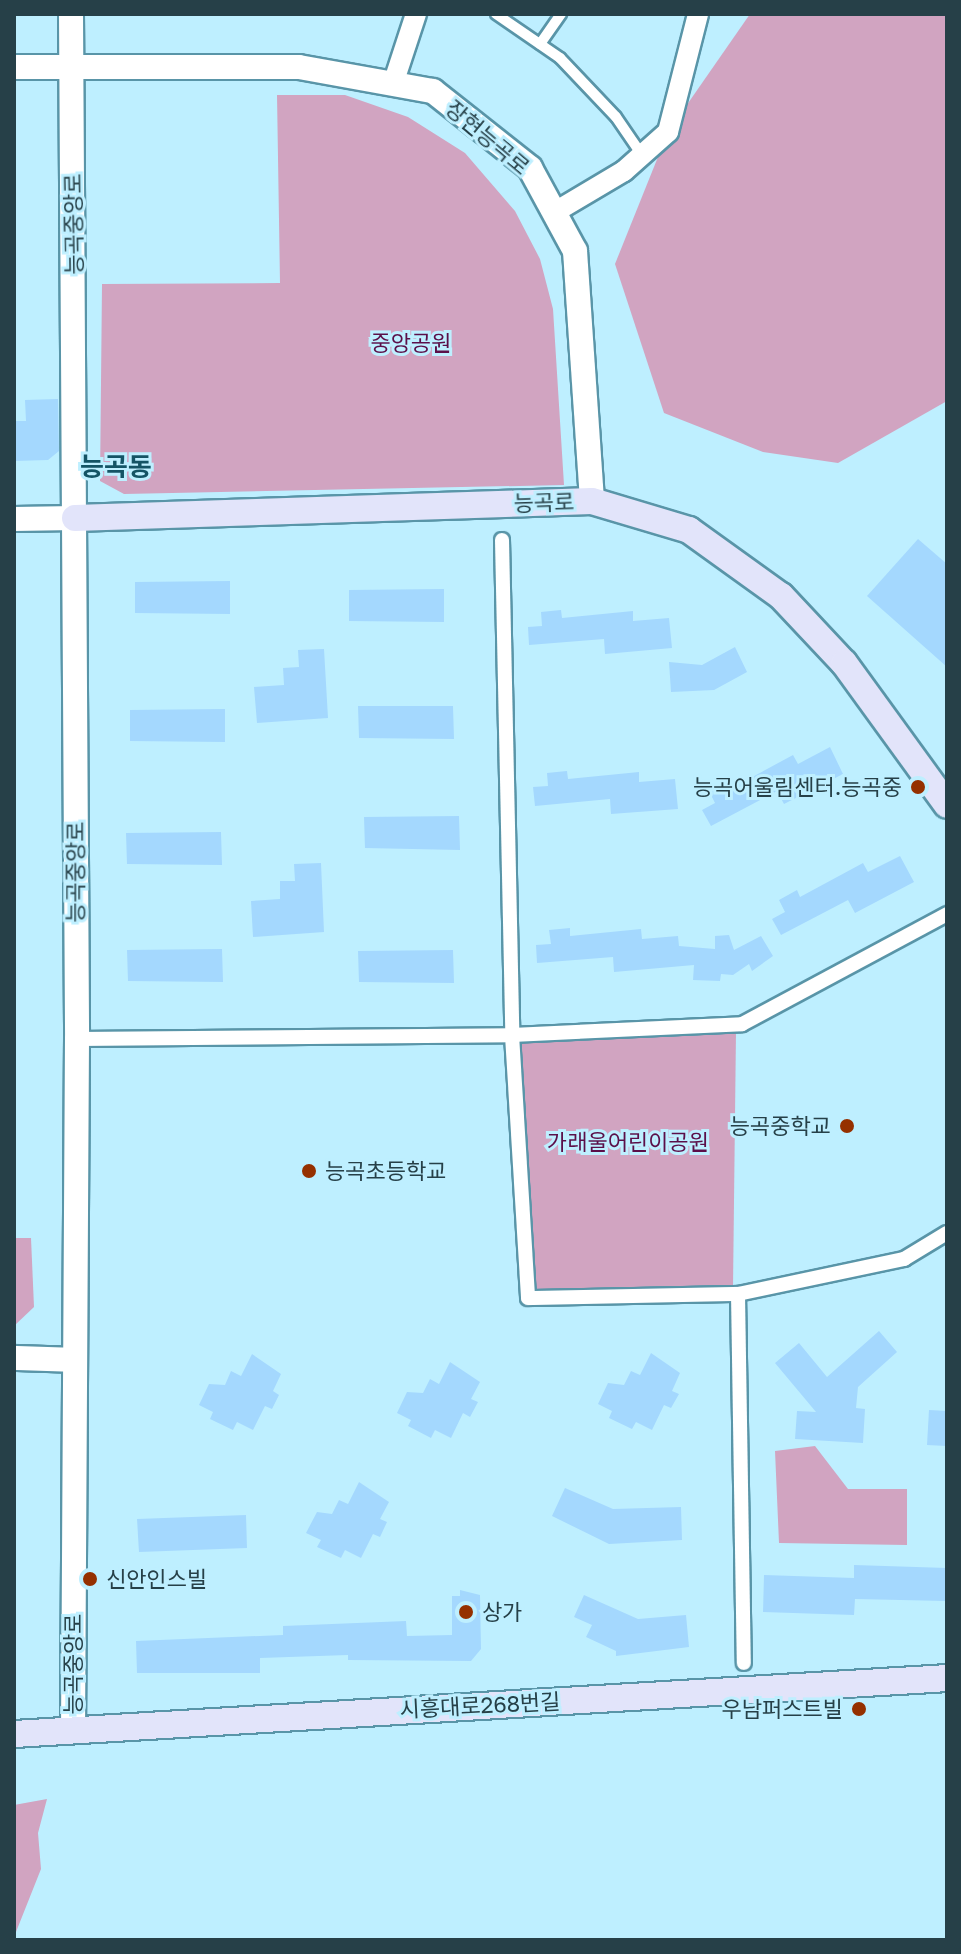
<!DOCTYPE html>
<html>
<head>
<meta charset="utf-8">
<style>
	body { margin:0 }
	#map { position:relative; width:961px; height:1954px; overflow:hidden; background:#beefff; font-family:"Golos Text","Noto Sans KR",sans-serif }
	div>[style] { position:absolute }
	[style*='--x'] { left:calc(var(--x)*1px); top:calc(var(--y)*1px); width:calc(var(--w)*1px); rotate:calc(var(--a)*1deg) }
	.green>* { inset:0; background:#d1a4c1 }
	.building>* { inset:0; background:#a4d8fe }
	.roads { filter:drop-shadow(2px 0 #5995a8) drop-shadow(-2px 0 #5995a8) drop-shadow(0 2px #5995a8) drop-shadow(0 -2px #5995a8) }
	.service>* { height:10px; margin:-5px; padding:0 5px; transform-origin:5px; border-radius:5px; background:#fff }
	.pedestrian>* { height:14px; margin:-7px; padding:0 7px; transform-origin:7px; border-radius:7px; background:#fff }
	.minor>* { height:20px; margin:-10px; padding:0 10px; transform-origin:10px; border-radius:10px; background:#fff }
	.tertiary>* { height:24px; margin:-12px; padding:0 12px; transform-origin:12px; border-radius:12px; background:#fff }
	.secondary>* { height:26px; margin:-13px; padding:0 13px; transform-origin:13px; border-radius:13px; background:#e2e4fa }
	.dots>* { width:22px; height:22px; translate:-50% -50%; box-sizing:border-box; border:4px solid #beefff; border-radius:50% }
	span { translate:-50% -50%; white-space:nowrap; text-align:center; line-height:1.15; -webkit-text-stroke:6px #beefff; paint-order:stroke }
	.street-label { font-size:22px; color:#264048 }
	.park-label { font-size:22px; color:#5b0f49 }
	.poi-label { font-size:22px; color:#264048 }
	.right { translate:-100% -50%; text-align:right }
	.left { translate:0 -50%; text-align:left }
	.quarter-label { font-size:26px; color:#145465; font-weight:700 }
	.frame { position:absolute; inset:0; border:16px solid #264048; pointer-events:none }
</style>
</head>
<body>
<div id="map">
	<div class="green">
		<i style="clip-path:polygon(750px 14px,947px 14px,947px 401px,838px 463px,763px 452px,664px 413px,615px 264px,668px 132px)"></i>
		<i style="clip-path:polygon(277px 95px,345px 95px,408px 117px,465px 153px,515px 211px,540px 259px,553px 309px,564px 485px,124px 494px,100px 481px,102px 284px,280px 283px)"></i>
		<i style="clip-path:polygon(736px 1031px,733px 1288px,529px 1292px,518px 1041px)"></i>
		<i style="clip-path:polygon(14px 1238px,31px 1238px,34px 1307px,14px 1326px)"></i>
		<i style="clip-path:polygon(815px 1446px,848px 1489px,907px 1489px,907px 1545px,779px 1543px,775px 1451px)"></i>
		<i style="clip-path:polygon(47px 1799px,38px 1833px,41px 1869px,14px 1937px,14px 1805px)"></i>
	</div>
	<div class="building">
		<i style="clip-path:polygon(58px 399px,59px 451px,48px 460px,14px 461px,14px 421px,26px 421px,25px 400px)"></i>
		<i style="clip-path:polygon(918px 539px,947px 564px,947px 667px,867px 596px)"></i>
		<i style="clip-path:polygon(230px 581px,230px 614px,135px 613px,135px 582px)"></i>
		<i style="clip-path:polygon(444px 589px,444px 622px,349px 621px,349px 590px)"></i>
		<i style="clip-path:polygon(561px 610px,562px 618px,633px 611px,633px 621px,669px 618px,672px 648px,605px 654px,604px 639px,529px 645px,528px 627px,542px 626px,541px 612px)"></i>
		<i style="clip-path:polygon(735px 647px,747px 672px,714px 690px,671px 692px,669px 662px,702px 665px)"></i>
		<i style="clip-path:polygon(324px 649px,328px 718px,257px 723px,254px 687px,284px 685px,283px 668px,299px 667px,298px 650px)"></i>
		<i style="clip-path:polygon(358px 706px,453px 706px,454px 739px,359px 738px)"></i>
		<i style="clip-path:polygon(225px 709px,225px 742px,130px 741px,130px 710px)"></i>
		<i style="clip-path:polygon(830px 747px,843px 774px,784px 804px,777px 791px,711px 826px,702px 810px,715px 803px,709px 791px,727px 782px,730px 789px,793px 755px,798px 764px)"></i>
		<i style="clip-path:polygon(567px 771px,568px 779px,639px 772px,639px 782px,675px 779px,678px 809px,611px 814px,610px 799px,535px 806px,533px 787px,548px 786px,547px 773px)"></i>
		<i style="clip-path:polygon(459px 816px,460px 850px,365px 848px,364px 817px)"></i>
		<i style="clip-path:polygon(221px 832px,222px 865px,127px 864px,126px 833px)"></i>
		<i style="clip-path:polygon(900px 856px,914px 882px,855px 913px,848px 900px,781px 935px,772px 919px,785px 912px,779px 900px,797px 890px,800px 897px,863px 863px,868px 872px)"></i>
		<i style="clip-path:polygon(321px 863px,324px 932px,253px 937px,251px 901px,280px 899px,280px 881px,295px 881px,294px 864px)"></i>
		<i style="clip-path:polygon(570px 928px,570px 936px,641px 929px,642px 939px,678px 936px,679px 946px,715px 949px,715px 936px,729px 935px,734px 950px,761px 936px,773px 956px,752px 971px,749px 964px,733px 975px,721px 974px,720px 981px,693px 980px,694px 965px,614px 972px,613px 957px,537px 963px,536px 945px,551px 944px,549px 930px)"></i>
		<i style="clip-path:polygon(222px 949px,223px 982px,128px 981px,127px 950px)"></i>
		<i style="clip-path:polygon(453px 950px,454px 983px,359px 982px,358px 951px)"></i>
		<i style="clip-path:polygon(879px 1331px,897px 1352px,858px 1387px,856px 1408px,865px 1409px,863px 1443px,795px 1439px,797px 1411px,816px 1412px,775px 1363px,799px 1343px,827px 1377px)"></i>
		<i style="clip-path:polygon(651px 1353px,680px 1373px,672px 1391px,679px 1394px,671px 1408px,664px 1405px,652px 1430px,636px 1422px,632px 1429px,609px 1418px,612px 1411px,598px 1404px,608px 1383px,624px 1385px,631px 1371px,640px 1375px)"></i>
		<i style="clip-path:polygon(252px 1354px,281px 1374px,273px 1391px,279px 1395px,272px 1409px,265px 1406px,253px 1430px,237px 1422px,233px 1430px,210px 1419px,213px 1412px,199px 1405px,209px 1384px,225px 1385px,231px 1371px,241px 1376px)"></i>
		<i style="clip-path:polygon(450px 1362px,480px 1382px,471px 1399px,478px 1402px,470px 1417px,463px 1413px,451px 1438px,435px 1430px,431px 1438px,408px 1426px,411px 1420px,397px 1413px,407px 1392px,423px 1393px,430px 1379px,439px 1384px)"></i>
		<i style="clip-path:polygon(929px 1410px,947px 1411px,947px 1446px,927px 1445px)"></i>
		<i style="clip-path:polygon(359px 1482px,389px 1502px,380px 1519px,387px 1522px,380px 1537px,373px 1534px,361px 1558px,345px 1550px,341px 1558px,317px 1547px,321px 1540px,306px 1533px,317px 1512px,332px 1514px,339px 1500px,348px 1504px)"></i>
		<i style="clip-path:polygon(565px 1488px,613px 1509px,681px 1507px,682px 1540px,609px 1544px,552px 1516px)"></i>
		<i style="clip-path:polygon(246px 1515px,247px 1548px,139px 1552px,137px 1519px)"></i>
		<i style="clip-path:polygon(854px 1565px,947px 1568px,946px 1601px,855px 1599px,854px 1615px,763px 1612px,764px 1575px,854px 1578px)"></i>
		<i style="clip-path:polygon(460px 1590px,480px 1595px,481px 1649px,471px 1661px,348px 1660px,348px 1655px,260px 1658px,260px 1673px,137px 1673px,136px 1641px,283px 1635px,283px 1626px,406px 1621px,407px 1636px,452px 1635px,452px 1596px,460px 1596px)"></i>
		<i style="clip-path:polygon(584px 1595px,638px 1619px,686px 1615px,689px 1647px,616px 1656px,616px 1651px,586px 1637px,592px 1625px,574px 1617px)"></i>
	</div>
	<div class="roads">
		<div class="service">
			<i style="--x:496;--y:14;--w:78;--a:34.5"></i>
			<i style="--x:560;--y:58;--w:81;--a:46.5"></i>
			<i style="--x:616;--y:117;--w:46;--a:55.6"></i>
			<i style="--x:540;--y:44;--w:37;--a:-55"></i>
		</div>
		<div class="pedestrian">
			<i style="--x:502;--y:540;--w:495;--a:88.8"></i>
			<i style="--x:512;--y:1035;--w:263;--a:86.5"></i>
			<i style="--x:528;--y:1298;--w:210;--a:-1.1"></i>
			<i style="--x:738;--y:1294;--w:369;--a:89.1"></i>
			<i style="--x:77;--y:1039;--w:435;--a:-0.5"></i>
			<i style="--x:512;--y:1035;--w:230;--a:-2.7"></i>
			<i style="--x:742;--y:1024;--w:233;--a:-28.2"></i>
			<i style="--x:738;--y:1294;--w:170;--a:-11.9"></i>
			<i style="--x:904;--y:1259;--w:50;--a:-31.2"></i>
		</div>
		<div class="minor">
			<i style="--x:393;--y:84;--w:74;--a:-71.8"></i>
			<i style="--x:555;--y:212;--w:80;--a:-30.7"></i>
			<i style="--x:624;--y:171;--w:59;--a:-41.6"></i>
			<i style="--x:668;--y:132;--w:122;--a:-75.7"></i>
		</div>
		<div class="tertiary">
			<i style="--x:71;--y:14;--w:1025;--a:89.66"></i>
			<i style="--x:77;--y:1039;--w:691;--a:90.33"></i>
			<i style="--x:14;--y:67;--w:285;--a:0"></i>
			<i style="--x:299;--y:67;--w:136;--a:10.2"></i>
			<i style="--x:433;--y:91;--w:124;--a:38.4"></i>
			<i style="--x:530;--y:168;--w:94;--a:61.5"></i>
			<i style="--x:575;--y:251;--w:251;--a:86.1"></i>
			<i style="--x:14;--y:519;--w:61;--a:-0.9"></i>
			<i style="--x:14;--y:1358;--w:59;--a:1.9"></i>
		</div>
		<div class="secondary">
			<i style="--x:75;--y:518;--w:517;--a:-1.88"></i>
			<i style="--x:592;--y:501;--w:101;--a:16.6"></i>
			<i style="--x:689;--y:530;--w:113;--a:35.7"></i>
			<i style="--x:781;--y:596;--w:92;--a:46.8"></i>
			<i style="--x:844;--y:663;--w:175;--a:54"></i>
			<i style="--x:14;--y:1734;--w:935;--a:-3.43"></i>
		</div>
	</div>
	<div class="dots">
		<i style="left:918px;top:787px;background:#953000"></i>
		<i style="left:847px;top:1126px;background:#953000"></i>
		<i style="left:309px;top:1171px;background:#953000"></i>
		<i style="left:90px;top:1579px;background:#953000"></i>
		<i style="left:466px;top:1612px;background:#953000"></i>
		<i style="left:859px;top:1709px;background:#953000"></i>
	</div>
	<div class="street-label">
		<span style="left:488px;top:137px;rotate:40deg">장현능곡로</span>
		<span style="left:73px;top:224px;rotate:-91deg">능곡중앙로</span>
		<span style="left:544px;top:502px;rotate:-2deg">능곡로</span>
		<span style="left:75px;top:872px;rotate:-90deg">능곡중앙로</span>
		<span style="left:73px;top:1664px;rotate:-90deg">능곡중앙로</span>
		<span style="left:480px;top:1705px;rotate:-3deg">시흥대로268번길</span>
	</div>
	<div class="park-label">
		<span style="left:411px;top:343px">중앙공원</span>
		<span style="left:628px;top:1142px">가래울어린이공원</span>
	</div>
	<div class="poi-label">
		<span class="right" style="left:902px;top:787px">능곡어울림센터.능곡중</span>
		<span class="right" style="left:831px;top:1126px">능곡중학교</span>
		<span class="left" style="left:325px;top:1171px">능곡초등학교</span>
		<span class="left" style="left:106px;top:1579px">신안인스빌</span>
		<span class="left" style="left:482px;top:1612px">상가</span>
		<span class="right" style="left:843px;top:1709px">우남퍼스트빌</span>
	</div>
	<div class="quarter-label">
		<span style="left:116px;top:467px">능곡동</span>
	</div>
	<div class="frame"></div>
</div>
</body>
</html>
